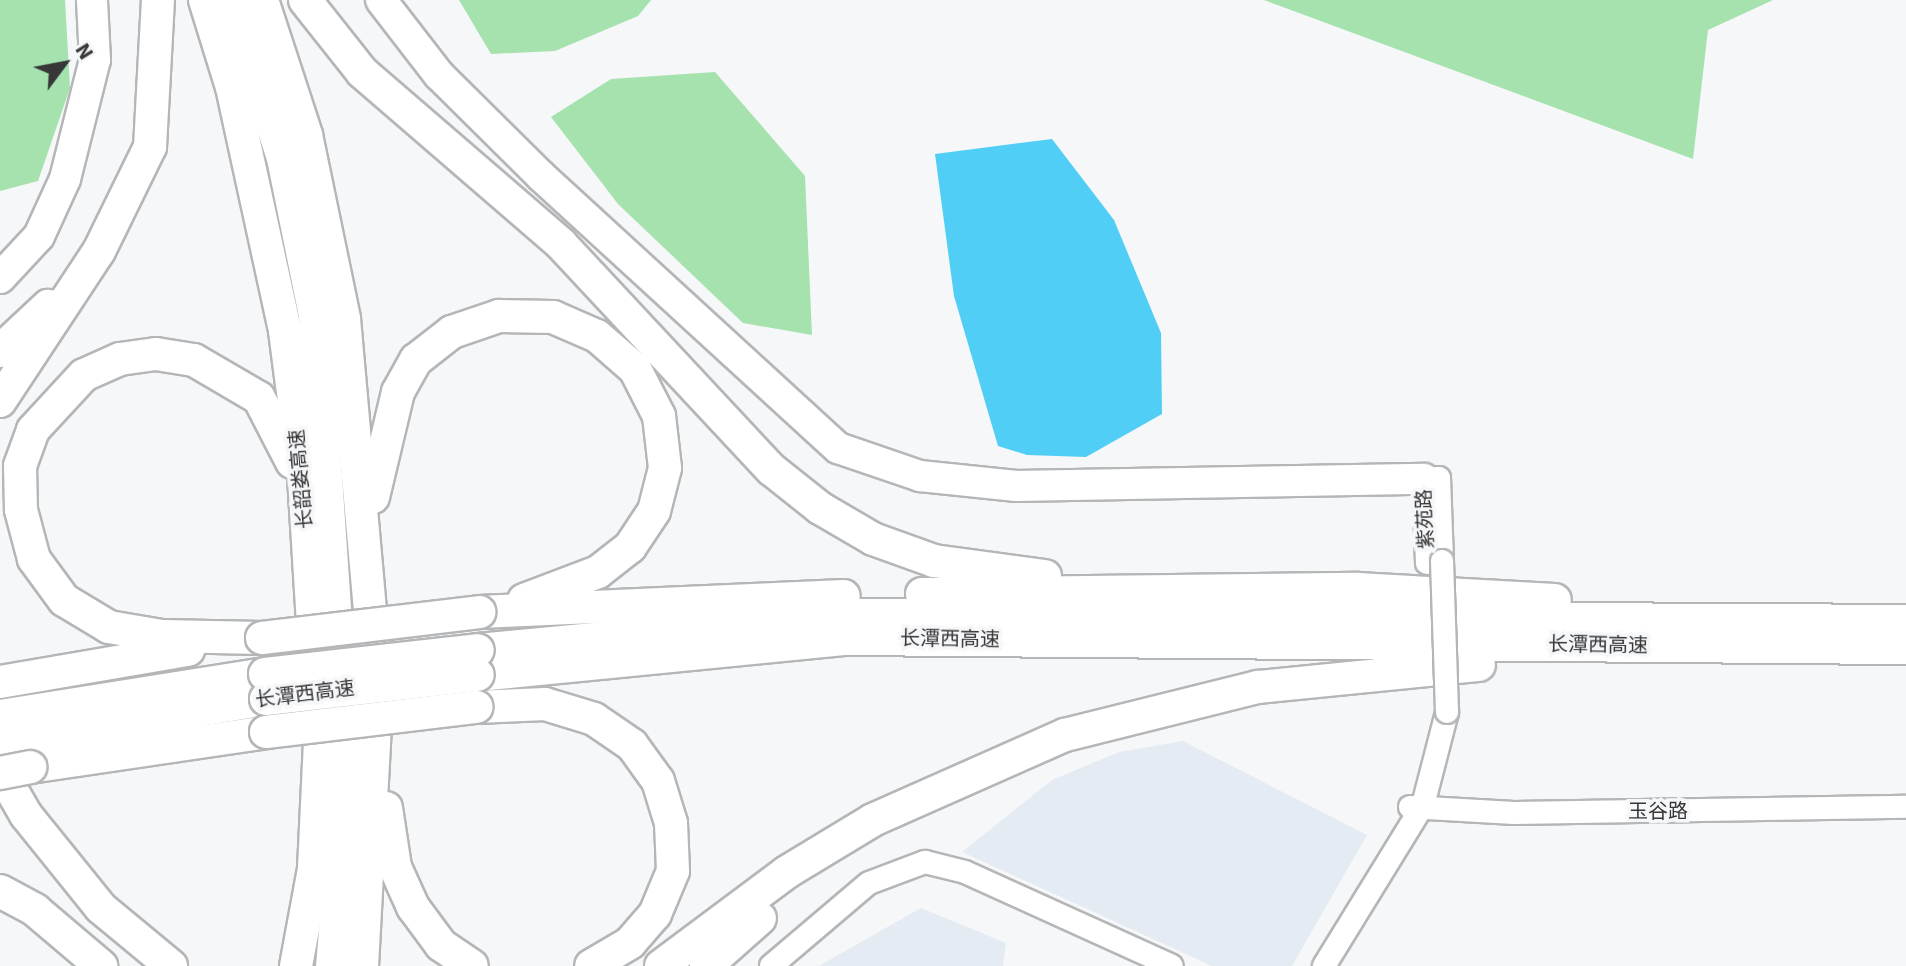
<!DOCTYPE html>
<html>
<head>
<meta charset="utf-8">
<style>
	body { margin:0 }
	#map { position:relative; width:1906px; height:966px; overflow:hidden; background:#f6f7f9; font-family:"Source Sans 3","Noto Sans SC",sans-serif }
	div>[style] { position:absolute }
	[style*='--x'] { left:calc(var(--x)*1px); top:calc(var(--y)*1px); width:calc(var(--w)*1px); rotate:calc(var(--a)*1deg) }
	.built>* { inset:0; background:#e4ebf3 }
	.green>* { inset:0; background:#a5e2ae }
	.water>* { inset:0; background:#50cef6 }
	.roads { filter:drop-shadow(2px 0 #b4b6b8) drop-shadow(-2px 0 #b4b6b8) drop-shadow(0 2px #b4b6b8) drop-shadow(0 -2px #b4b6b8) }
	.tertiary>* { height:22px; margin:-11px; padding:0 11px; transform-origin:11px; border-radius:11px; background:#fff }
	.trunk>* { height:30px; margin:-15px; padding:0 15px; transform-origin:15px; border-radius:15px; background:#fff }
	.motorway>* { height:32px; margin:-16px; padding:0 16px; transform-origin:16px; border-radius:16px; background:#fff }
	.bridges { filter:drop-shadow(2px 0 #b4b6b8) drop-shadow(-2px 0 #b4b6b8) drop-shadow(0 2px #b4b6b8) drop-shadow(0 -2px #b4b6b8) }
	.tertiary-bridge>* { height:22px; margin:-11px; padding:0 11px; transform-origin:11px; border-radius:11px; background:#fff }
	.motorway-bridge>* { height:32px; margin:-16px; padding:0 16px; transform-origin:16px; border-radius:16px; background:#fff }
	span { translate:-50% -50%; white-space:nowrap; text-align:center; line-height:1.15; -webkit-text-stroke:7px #f6f7f9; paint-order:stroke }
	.street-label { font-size:20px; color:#373738 }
	.north { position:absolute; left:24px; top:24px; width:80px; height:80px; -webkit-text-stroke:6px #f6f7f9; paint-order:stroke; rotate:58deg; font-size:22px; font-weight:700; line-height:32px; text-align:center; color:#373738 }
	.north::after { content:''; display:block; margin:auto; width:28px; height:36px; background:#373738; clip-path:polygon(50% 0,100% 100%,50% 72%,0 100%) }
</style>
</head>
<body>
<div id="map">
	<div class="built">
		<i style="clip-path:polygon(1183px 741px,1367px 835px,1292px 966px,1212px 966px,962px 852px,1052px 780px,1119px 752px)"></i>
		<i style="clip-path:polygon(921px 908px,1006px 943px,1003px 966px,819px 966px)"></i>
	</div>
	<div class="green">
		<i style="clip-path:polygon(0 0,65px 0,70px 88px,38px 181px,0 191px)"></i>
		<i style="clip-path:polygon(459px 0,651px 0,638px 16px,555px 51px,491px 54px)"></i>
		<i style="clip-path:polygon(1264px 0,1773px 0,1708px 30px,1693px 159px)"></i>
		<i style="clip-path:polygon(715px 72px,805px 176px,812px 335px,743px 323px,618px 204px,551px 117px,611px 79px)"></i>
	</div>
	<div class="water">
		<i style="clip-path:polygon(1052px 139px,1114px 220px,1161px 333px,1162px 414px,1086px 457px,1027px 455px,998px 446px,954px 296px,935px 154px)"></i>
	</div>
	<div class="roads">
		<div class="tertiary">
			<i style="--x:1427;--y:563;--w:84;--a:-92"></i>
			<i style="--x:1424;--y:479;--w:15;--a:-4"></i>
			<i style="--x:1439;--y:478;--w:83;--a:87.9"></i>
			<i style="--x:1410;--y:807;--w:104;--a:3.3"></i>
			<i style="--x:1514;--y:813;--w:392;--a:-0.9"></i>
			<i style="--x:771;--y:966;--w:128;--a:-40.3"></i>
			<i style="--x:869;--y:883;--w:60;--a:-20.6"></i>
			<i style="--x:925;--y:862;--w:41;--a:14"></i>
			<i style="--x:965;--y:872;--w:227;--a:24.4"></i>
			<i style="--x:1324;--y:966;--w:189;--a:-58.4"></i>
			<i style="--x:1423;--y:805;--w:96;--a:-75.5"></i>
		</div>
		<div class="trunk">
			<i style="--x:381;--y:0;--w:95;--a:52.3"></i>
			<i style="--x:439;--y:75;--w:144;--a:44.7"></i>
			<i style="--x:541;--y:176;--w:403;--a:42.5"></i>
			<i style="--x:838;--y:448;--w:87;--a:18.9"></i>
			<i style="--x:920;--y:476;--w:97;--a:5.9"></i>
			<i style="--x:1016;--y:486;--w:408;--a:-1"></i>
			<i style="--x:0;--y:278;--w:57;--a:-47.1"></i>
			<i style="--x:39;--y:236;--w:63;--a:-65.5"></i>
			<i style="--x:65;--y:179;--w:123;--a:-75.9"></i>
			<i style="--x:95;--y:60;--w:60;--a:-92.9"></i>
		</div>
		<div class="motorway">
			<i style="--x:205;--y:0;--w:91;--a:72.8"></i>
			<i style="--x:232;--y:87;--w:250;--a:77.7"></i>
			<i style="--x:285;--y:331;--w:147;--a:82.6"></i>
			<i style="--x:304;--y:477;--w:264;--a:86.5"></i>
			<i style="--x:320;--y:741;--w:128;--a:92.7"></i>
			<i style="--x:314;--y:869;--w:99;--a:100.5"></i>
			<i style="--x:232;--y:0;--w:166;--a:72.1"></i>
			<i style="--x:283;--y:158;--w:160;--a:78.5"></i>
			<i style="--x:315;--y:315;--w:474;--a:86.1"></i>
			<i style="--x:347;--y:788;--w:179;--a:94.8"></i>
			<i style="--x:262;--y:0;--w:142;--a:71.9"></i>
			<i style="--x:306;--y:135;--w:188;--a:78.3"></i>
			<i style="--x:344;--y:319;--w:371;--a:84.9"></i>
			<i style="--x:377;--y:689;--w:277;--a:93.1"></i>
			<i style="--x:305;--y:0;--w:92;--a:51.6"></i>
			<i style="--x:362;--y:72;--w:263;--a:40.8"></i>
			<i style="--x:561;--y:244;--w:308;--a:47"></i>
			<i style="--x:771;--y:469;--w:63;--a:38.5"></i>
			<i style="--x:820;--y:508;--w:61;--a:30.3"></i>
			<i style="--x:873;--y:539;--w:65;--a:19.8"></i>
			<i style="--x:934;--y:561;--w:112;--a:7.7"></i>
			<i style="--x:0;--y:351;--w:66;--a:-43.2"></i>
			<i style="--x:0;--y:401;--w:180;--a:-56.6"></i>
			<i style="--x:99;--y:251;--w:116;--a:-63.9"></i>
			<i style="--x:150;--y:147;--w:147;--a:-86.9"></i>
			<i style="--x:373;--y:497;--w:108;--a:-76.6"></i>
			<i style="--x:398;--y:392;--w:37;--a:-61"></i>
			<i style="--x:416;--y:360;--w:46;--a:-37.9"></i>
			<i style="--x:452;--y:332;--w:50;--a:-18.8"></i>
			<i style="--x:499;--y:316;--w:54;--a:1.1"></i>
			<i style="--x:553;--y:317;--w:48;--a:23.4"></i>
			<i style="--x:597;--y:336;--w:50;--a:41"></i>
			<i style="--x:635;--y:369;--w:53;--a:62.9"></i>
			<i style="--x:659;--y:416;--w:52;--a:83.4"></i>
			<i style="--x:665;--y:468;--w:44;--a:104.3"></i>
			<i style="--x:654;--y:511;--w:43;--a:123.7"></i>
			<i style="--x:630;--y:547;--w:41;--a:142"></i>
			<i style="--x:598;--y:572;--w:79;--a:159.3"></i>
			<i style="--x:922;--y:594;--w:436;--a:-0.7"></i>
			<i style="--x:1358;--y:589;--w:197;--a:3.2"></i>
			<i style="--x:479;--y:612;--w:365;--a:-2.5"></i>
			<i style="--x:262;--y:638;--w:100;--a:-178.9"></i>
			<i style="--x:162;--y:636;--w:54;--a:-170.4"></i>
			<i style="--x:109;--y:627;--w:52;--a:-149"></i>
			<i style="--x:64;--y:600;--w:51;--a:-126.2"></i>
			<i style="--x:34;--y:559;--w:51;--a:-104.9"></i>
			<i style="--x:21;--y:510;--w:44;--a:-91.3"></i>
			<i style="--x:20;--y:466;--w:38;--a:-70"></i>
			<i style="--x:33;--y:430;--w:75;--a:-47.2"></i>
			<i style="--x:84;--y:375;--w:39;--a:-24"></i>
			<i style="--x:120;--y:359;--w:36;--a:-8"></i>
			<i style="--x:156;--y:354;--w:38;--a:9"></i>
			<i style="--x:194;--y:360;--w:75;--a:30.3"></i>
			<i style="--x:259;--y:398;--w:72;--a:62.7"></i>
			<i style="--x:478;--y:650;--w:369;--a:-5.4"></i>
			<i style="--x:845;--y:615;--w:1061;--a:0.32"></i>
			<i style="--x:478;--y:675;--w:370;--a:-5.6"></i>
			<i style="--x:846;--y:639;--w:1060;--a:0.49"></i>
			<i style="--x:0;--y:682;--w:191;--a:-9.7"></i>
			<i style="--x:477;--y:707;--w:68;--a:-2.5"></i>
			<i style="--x:545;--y:704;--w:51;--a:17"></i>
			<i style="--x:594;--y:719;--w:46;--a:34.4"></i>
			<i style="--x:632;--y:745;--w:44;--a:54.2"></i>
			<i style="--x:658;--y:781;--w:44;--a:72.8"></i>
			<i style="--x:671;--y:823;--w:48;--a:87.6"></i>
			<i style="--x:673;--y:871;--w:47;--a:112.7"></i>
			<i style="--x:655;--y:914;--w:38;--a:131"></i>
			<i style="--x:630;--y:943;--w:45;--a:149.5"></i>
			<i style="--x:0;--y:716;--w:268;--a:-9"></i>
			<i style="--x:0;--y:743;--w:270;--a:-9.4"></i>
			<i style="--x:30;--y:767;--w:239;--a:-8.4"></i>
			<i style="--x:0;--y:770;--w:52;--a:60"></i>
			<i style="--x:26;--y:815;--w:119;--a:51.1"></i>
			<i style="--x:101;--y:908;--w:91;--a:39.6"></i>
			<i style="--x:386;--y:808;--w:60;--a:81.3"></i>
			<i style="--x:395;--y:867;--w:44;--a:65.8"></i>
			<i style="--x:413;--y:907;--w:47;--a:53.6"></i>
			<i style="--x:441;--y:945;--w:37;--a:34"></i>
			<i style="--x:0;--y:891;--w:40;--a:28"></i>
			<i style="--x:35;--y:910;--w:87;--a:40.3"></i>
			<i style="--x:661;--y:966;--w:157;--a:-36.7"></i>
			<i style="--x:787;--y:872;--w:100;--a:-31.2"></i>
			<i style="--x:873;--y:820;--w:210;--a:-23.9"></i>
			<i style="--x:1065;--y:735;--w:199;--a:-14"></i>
			<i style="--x:1258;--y:687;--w:222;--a:-5.7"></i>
			<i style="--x:706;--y:966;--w:72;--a:-41.6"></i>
		</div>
	</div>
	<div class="bridges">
		<div class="tertiary-bridge">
			<i style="--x:1442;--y:561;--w:151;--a:88.1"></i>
		</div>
		<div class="motorway-bridge">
			<i style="--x:262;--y:638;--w:219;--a:-6.8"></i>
			<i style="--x:265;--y:674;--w:214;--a:-6.4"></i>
			<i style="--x:266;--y:699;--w:213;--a:-6.5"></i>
			<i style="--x:266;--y:732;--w:212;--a:-6.8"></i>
			<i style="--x:0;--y:773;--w:31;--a:-11"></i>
		</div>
	</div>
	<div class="street-label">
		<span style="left:302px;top:479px;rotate:-95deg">长韶娄高速</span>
		<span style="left:1426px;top:519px;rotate:-92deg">紫苑路</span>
		<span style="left:950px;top:640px;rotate:1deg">长潭西高速</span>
		<span style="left:1598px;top:646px;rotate:1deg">长潭西高速</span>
		<span style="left:305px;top:695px;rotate:-7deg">长潭西高速</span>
		<span style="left:1658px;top:812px">玉谷路</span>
	</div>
	<div class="north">N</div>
</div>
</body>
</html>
